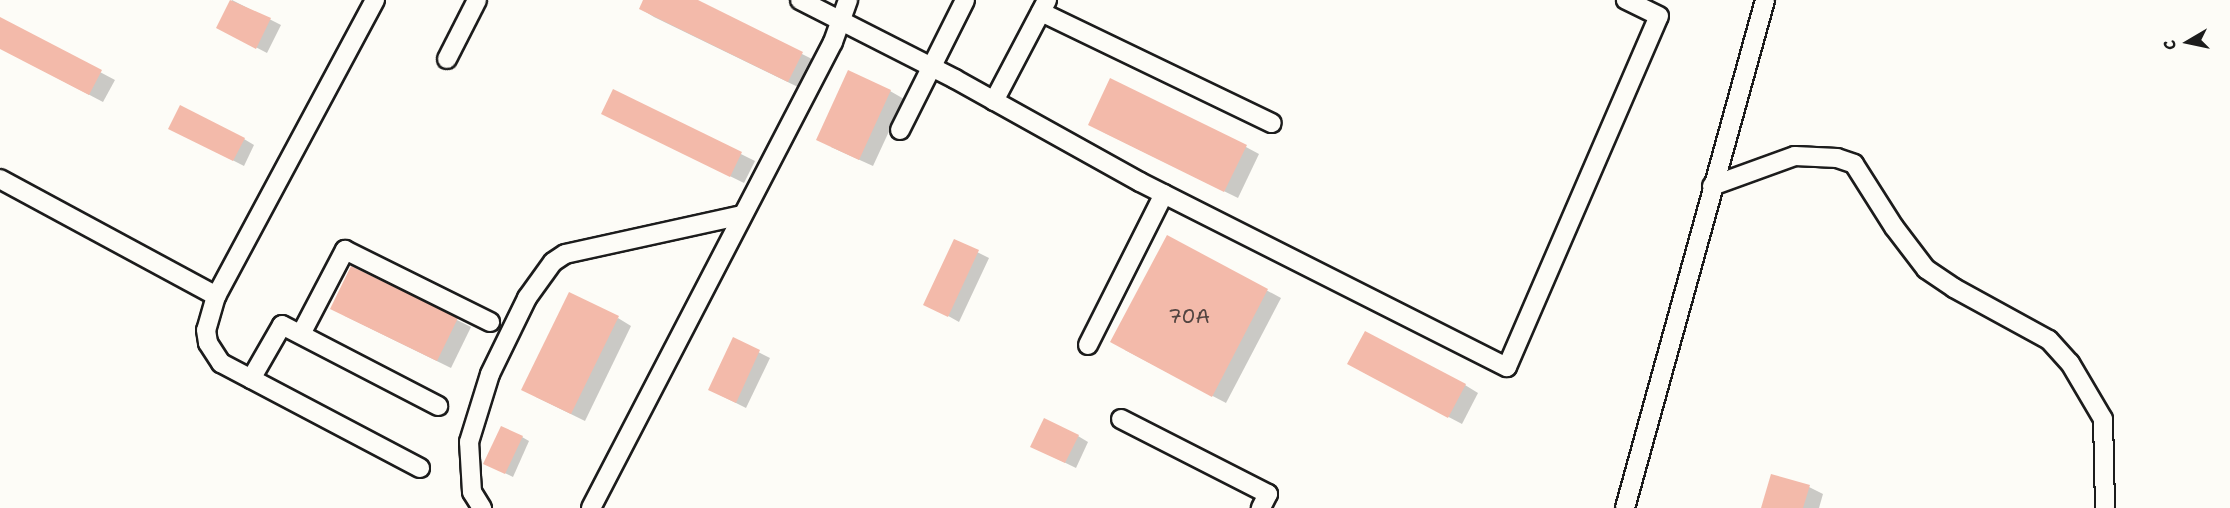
<!DOCTYPE html>
<html>
<head>
<meta charset="utf-8">
<style>
	body { margin:0 }
	#map { position:relative; width:2230px; height:508px; overflow:hidden; background:#fdfcf7; font-family:"Shantell Sans",sans-serif }
	div>[style] { position:absolute }
	[style*='--x'] { left:calc(var(--x)*1px); top:calc(var(--y)*1px); width:calc(var(--w)*1px); rotate:calc(var(--a)*1deg) }
	.shadow>* { inset:0; background:#0003 }
	.building>* { inset:0; background:#f3baaa }
	.roads { filter:drop-shadow(2px 0 #1c1c1c) drop-shadow(-2px 0 #1c1c1c) drop-shadow(0 2px #1c1c1c) drop-shadow(0 -2px #1c1c1c) }
	.minor>* { height:18px; margin:-9px; padding:0 9px; transform-origin:9px; border-radius:9px; background:#fdfcf7 }
	span { translate:-50% -50%; white-space:nowrap; text-align:center; line-height:1.15; -webkit-text-stroke:4.5px #fdfcf7; paint-order:stroke }
	.number-label { font-size:20px; color:#524440 }
	.number-label span { -webkit-text-stroke-width:0 }
	.north { position:absolute; left:2158px; top:12px; width:60px; height:60px; -webkit-text-stroke:4px #fdfcf7; paint-order:stroke; rotate:261deg; font-size:16px; font-weight:700; line-height:24px; text-align:center; color:#1c1c1c }
	.north::after { content:''; display:block; margin:auto; width:21px; height:27px; background:#1c1c1c; clip-path:polygon(50% 0,100% 100%,50% 72%,0 100%) }
</style>
</head>
<body>
<div id="map">
	<div class="shadow">
		<i style="clip-path:polygon(232px 0,281px 25px,267px 53px,218px 28px)"></i>
		<i style="clip-path:polygon(645px 0,694px 0,816px 61px,802px 89px,654px 17px,641px 9px)"></i>
		<i style="clip-path:polygon(0 19px,115px 80px,103px 102px,0 48px)"></i>
		<i style="clip-path:polygon(614px 91px,755px 161px,744px 183px,617px 121px)"></i>
		<i style="clip-path:polygon(890px 91px,904px 99px,873px 166px,831px 147px)"></i>
		<i style="clip-path:polygon(1103px 132px,1246px 147px,1259px 154px,1238px 198px)"></i>
		<i style="clip-path:polygon(181px 134px,244px 139px,254px 145px,244px 166px)"></i>
		<i style="clip-path:polygon(1167px 237px,1281px 298px,1226px 403px,1125px 350px)"></i>
		<i style="clip-path:polygon(955px 241px,989px 258px,959px 322px,934px 308px)"></i>
		<i style="clip-path:polygon(345px 316px,457px 320px,471px 327px,451px 368px)"></i>
		<i style="clip-path:polygon(618px 318px,631px 326px,585px 421px,536px 397px)"></i>
		<i style="clip-path:polygon(733px 339px,770px 358px,746px 408px,720px 395px)"></i>
		<i style="clip-path:polygon(1363px 372px,1465px 385px,1478px 393px,1462px 424px)"></i>
		<i style="clip-path:polygon(1078px 436px,1088px 442px,1076px 468px,1043px 452px)"></i>
		<i style="clip-path:polygon(522px 437px,529px 441px,513px 477px,492px 467px)"></i>
		<i style="clip-path:polygon(1809px 487px,1823px 494px,1819px 508px,1762px 508px)"></i>
	</div>
	<div class="building">
		<i style="clip-path:polygon(230px 0,271px 18px,256px 49px,216px 28px)"></i>
		<i style="clip-path:polygon(643px 0,698px 0,803px 52px,788px 82px,639px 9px)"></i>
		<i style="clip-path:polygon(0 17px,102px 70px,89px 95px,0 49px)"></i>
		<i style="clip-path:polygon(848px 70px,891px 90px,859px 160px,816px 140px)"></i>
		<i style="clip-path:polygon(1110px 78px,1247px 145px,1224px 192px,1088px 125px)"></i>
		<i style="clip-path:polygon(613px 89px,742px 152px,730px 177px,601px 114px)"></i>
		<i style="clip-path:polygon(180px 105px,245px 138px,233px 161px,168px 129px)"></i>
		<i style="clip-path:polygon(1167px 235px,1268px 289px,1212px 397px,1110px 342px)"></i>
		<i style="clip-path:polygon(954px 239px,979px 250px,948px 317px,923px 305px)"></i>
		<i style="clip-path:polygon(351px 266px,458px 318px,437px 361px,330px 309px)"></i>
		<i style="clip-path:polygon(569px 292px,619px 316px,571px 414px,521px 390px)"></i>
		<i style="clip-path:polygon(1365px 331px,1466px 384px,1448px 418px,1347px 364px)"></i>
		<i style="clip-path:polygon(733px 337px,760px 350px,736px 403px,708px 390px)"></i>
		<i style="clip-path:polygon(1044px 418px,1079px 435px,1065px 463px,1030px 447px)"></i>
		<i style="clip-path:polygon(501px 426px,523px 436px,505px 474px,483px 464px)"></i>
		<i style="clip-path:polygon(1771px 474px,1810px 485px,1803px 508px,1761px 508px)"></i>
	</div>
	<div class="roads">
		<div class="minor">
			<i style="--x:375;--y:0;--w:336;--a:118.2"></i>
			<i style="--x:216;--y:296;--w:35;--a:106"></i>
			<i style="--x:206;--y:330;--w:13;--a:81"></i>
			<i style="--x:208;--y:343;--w:24;--a:57"></i>
			<i style="--x:221;--y:363;--w:225;--a:27.8"></i>
			<i style="--x:800;--y:0;--w:174;--a:27"></i>
			<i style="--x:955;--y:79;--w:212;--a:29.1"></i>
			<i style="--x:1140;--y:182;--w:411;--a:26.8"></i>
			<i style="--x:1507;--y:367;--w:382;--a:-66.6"></i>
			<i style="--x:1659;--y:16;--w:37;--a:-154"></i>
			<i style="--x:1041;--y:12;--w:256;--a:25.7"></i>
			<i style="--x:447;--y:59;--w:66;--a:-63"></i>
			<i style="--x:994;--y:101;--w:114;--a:-62.3"></i>
			<i style="--x:900;--y:130;--w:145;--a:-63.4"></i>
			<i style="--x:0;--y:179;--w:246;--a:28.4"></i>
			<i style="--x:1712;--y:186;--w:88;--a:-19.9"></i>
			<i style="--x:1795;--y:156;--w:42;--a:2.7"></i>
			<i style="--x:1837;--y:158;--w:18;--a:19"></i>
			<i style="--x:1854;--y:164;--w:75;--a:57.6"></i>
			<i style="--x:1894;--y:227;--w:53;--a:52.7"></i>
			<i style="--x:1926;--y:269;--w:34;--a:34"></i>
			<i style="--x:1954;--y:288;--w:108;--a:28.7"></i>
			<i style="--x:2049;--y:340;--w:31;--a:48"></i>
			<i style="--x:2070;--y:363;--w:65;--a:59.5"></i>
			<i style="--x:2103;--y:419;--w:89;--a:88.7"></i>
			<i style="--x:301;--y:334;--w:95;--a:-62.4"></i>
			<i style="--x:345;--y:250;--w:162;--a:26.4"></i>
			<i style="--x:1088;--y:345;--w:169;--a:-63.3"></i>
			<i style="--x:251;--y:379;--w:62;--a:-60.1"></i>
			<i style="--x:282;--y:325;--w:176;--a:27.4"></i>
			<i style="--x:1121;--y:419;--w:165;--a:27"></i>
			<i style="--x:1268;--y:494;--w:16;--a:117"></i>
			<i style="--x:482;--y:508;--w:19;--a:-122"></i>
			<i style="--x:472;--y:492;--w:50;--a:-93.4"></i>
			<i style="--x:469;--y:442;--w:71;--a:-72.8"></i>
			<i style="--x:490;--y:374;--w:85;--a:-64"></i>
			<i style="--x:527;--y:298;--w:44;--a:-54.2"></i>
			<i style="--x:553;--y:262;--w:14;--a:-34"></i>
			<i style="--x:565;--y:254;--w:181;--a:-12.4"></i>
			<i style="--x:591;--y:508;--w:525;--a:-62.56"></i>
			<i style="--x:833;--y:42;--w:45;--a:-70.3"></i>
			<i style="--x:1625;--y:508;--w:527;--a:-74.59"></i>
		</div>
	</div>
	<div class="number-label">
		<span style="left:1189px;top:316px">70А</span>
	</div>
	<div class="north">С</div>
</div>
</body>
</html>
